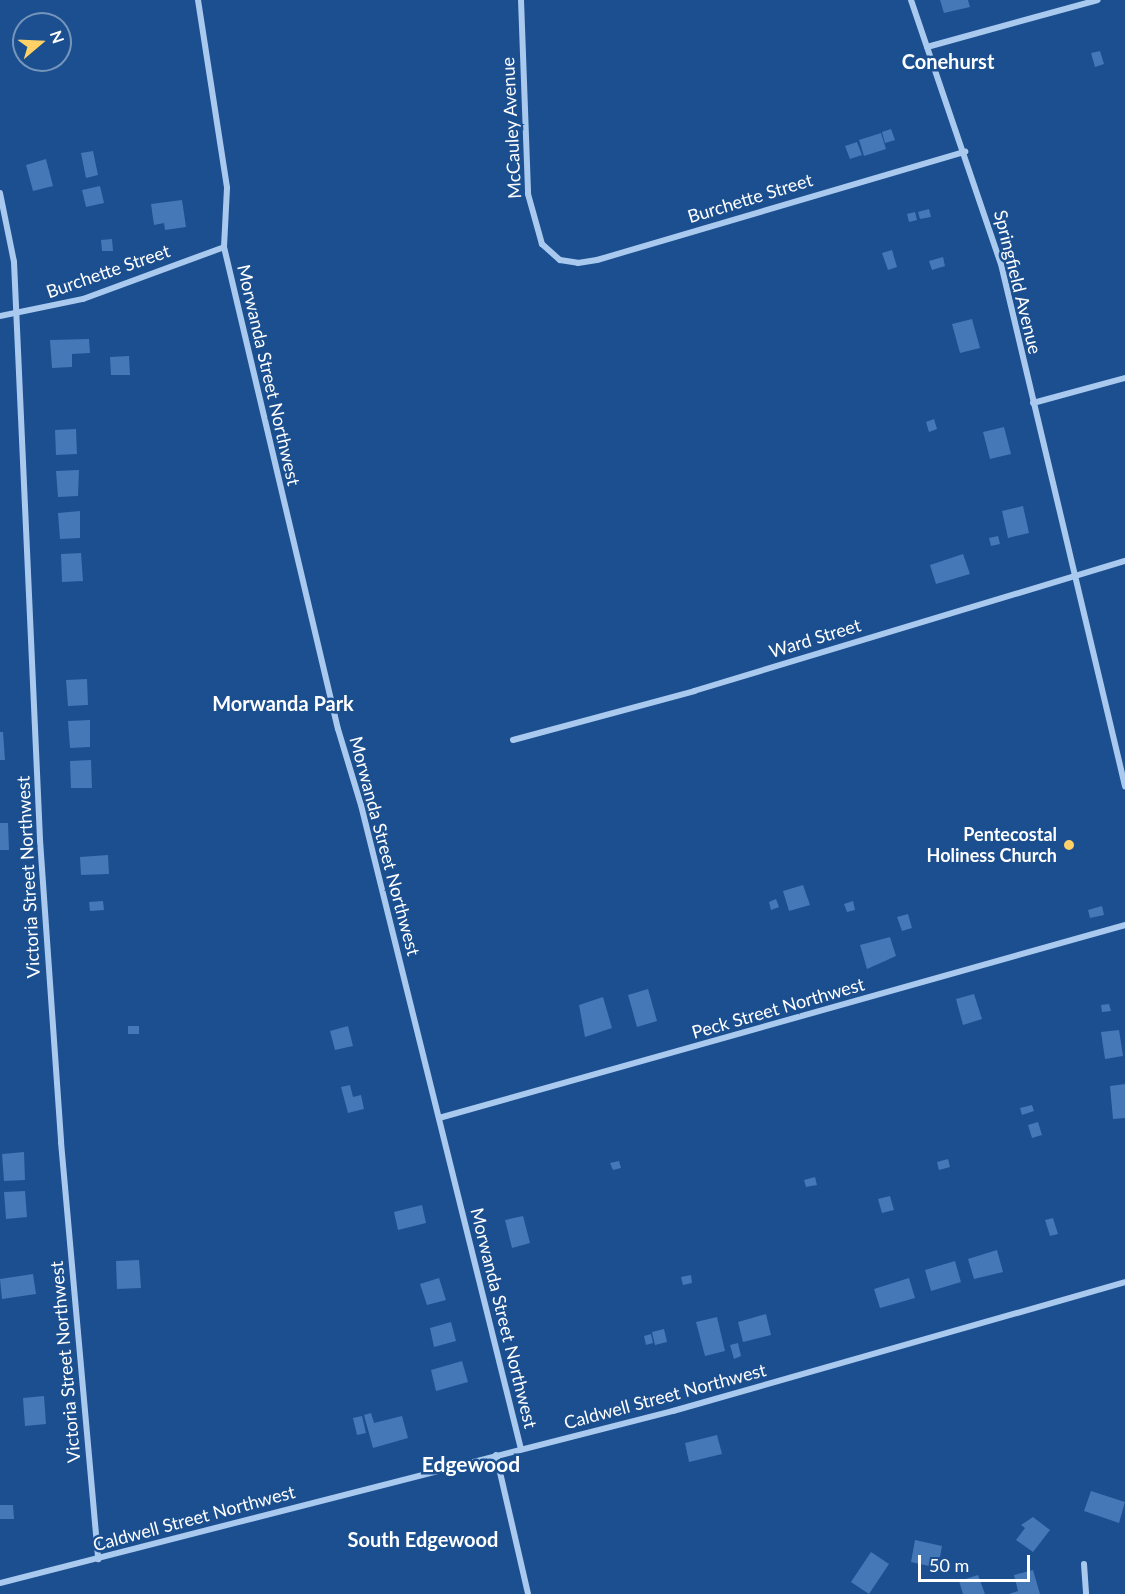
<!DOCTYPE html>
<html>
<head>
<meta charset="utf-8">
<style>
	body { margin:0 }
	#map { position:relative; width:1125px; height:1594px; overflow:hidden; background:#1b4f8f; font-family:Lato,sans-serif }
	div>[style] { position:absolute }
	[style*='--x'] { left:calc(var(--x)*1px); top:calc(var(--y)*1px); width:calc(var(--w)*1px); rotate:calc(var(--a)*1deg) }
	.building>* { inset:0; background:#4478b7 }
	.minor>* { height:6px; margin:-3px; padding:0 3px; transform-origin:3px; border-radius:3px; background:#a9c9ee }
	.dots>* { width:16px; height:16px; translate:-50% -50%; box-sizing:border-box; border:3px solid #1b4f8f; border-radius:50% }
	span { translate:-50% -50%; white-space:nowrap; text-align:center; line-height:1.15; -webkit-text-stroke:5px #1b4f8f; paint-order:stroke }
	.street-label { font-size:18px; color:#fff }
	.poi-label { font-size:18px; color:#fff; font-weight:700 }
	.right { translate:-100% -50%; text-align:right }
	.neighbourhood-label { font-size:20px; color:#fff; font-weight:700 }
	.quarter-label { font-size:21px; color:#fff; font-weight:700 }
	.north { position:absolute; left:12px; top:12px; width:60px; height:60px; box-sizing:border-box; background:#1b4f8f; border:2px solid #7695bc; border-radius:50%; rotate:71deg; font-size:16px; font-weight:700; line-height:24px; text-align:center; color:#fff }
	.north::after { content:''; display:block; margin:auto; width:21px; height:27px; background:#ffd166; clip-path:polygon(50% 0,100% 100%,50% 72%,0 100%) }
	.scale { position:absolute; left:918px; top:1555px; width:112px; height:27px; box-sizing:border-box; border:3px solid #fff; border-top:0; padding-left:8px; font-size:18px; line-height:21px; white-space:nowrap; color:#fff; -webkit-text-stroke:4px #1b4f8f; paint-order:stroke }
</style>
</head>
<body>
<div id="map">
	<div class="building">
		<i style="clip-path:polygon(940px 0,968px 0,970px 7px,944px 13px)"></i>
		<i style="clip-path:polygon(1100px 51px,1104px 64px,1095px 67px,1091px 53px)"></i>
		<i style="clip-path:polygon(891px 129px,895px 140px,885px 143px,882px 132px)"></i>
		<i style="clip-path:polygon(881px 133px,886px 149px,864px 156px,859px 140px)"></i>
		<i style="clip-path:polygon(857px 142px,862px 155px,850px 159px,845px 146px)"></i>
		<i style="clip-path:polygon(93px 151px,98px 175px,86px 178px,81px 153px)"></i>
		<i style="clip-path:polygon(46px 159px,53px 186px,33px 191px,26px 165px)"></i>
		<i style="clip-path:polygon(100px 186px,104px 203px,86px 207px,82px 190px)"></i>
		<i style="clip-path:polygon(182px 200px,186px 227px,165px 230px,164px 223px,154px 225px,151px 204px)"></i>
		<i style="clip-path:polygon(929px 209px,931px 217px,920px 219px,918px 212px)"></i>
		<i style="clip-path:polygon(915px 212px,917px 220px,909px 222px,907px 214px)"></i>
		<i style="clip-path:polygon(112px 239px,113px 251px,102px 251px,101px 240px)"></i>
		<i style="clip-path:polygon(892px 250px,897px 267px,888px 270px,882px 253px)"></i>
		<i style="clip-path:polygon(943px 257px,945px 266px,932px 270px,929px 261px)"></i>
		<i style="clip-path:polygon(972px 319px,980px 348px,960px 353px,952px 324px)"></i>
		<i style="clip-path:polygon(89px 339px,90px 353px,72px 354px,72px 367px,52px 368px,50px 340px)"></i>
		<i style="clip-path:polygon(129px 356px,130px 375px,111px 375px,110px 357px)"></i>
		<i style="clip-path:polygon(934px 419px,937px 429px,929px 432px,926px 422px)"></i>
		<i style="clip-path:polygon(1004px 427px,1011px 454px,990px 459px,983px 432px)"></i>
		<i style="clip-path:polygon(76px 429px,77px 454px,56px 455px,55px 430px)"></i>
		<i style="clip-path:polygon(79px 470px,78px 496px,58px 497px,56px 471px)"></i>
		<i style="clip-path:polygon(1023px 506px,1029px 533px,1008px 538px,1002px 511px)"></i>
		<i style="clip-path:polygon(80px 511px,80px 538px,60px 539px,58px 513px)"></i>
		<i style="clip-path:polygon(998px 536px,1000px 544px,991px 546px,989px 538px)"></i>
		<i style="clip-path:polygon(81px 553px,83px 581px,62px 582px,61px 554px)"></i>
		<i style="clip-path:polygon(963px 554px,970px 574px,936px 584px,930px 565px)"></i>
		<i style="clip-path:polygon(87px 679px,88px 705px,68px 706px,66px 680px)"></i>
		<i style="clip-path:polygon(90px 720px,90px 747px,70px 748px,68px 721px)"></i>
		<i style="clip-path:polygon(0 732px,3px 732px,5px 760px,0 760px)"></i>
		<i style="clip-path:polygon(91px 760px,92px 788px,71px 788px,70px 761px)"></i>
		<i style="clip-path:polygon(0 823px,8px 823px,9px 850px,0 850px)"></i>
		<i style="clip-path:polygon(108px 855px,109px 874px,81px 875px,80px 857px)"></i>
		<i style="clip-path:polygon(803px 885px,810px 905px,789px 911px,783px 891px)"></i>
		<i style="clip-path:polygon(776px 899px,779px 907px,771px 910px,769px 902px)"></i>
		<i style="clip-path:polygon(103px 901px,104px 910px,90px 911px,89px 902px)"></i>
		<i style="clip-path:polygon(853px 901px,855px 910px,847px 912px,844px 904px)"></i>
		<i style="clip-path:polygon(1102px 906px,1104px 915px,1090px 918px,1088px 910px)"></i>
		<i style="clip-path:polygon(908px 914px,912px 928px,902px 931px,897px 917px)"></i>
		<i style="clip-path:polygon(890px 937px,896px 956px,867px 969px,860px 945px)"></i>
		<i style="clip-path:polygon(648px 989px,657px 1021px,637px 1027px,628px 995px)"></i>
		<i style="clip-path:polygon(974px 994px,982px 1019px,963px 1025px,956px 999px)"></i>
		<i style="clip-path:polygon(603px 997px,612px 1028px,585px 1037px,579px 1005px)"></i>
		<i style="clip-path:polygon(1109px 1004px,1111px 1011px,1102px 1012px,1101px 1005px)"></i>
		<i style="clip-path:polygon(128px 1026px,139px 1026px,139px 1034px,128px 1034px)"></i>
		<i style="clip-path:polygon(348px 1026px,353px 1046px,335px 1050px,330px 1031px)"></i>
		<i style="clip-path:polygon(1119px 1030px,1123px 1056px,1105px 1059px,1101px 1032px)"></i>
		<i style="clip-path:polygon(1125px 1084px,1125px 1118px,1113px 1119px,1110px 1086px)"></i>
		<i style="clip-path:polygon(350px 1085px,353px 1097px,361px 1095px,364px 1109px,348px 1113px,341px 1087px)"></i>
		<i style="clip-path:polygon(1032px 1105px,1034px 1111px,1022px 1115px,1020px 1108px)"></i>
		<i style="clip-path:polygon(1038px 1122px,1042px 1135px,1032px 1138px,1028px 1125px)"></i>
		<i style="clip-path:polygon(24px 1152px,25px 1180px,4px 1181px,2px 1154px)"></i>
		<i style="clip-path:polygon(948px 1159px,950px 1167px,939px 1170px,937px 1162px)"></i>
		<i style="clip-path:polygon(619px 1161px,621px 1168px,613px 1170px,610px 1163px)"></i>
		<i style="clip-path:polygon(815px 1177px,817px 1185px,806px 1187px,804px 1180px)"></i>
		<i style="clip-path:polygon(25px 1191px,27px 1217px,6px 1219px,4px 1192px)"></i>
		<i style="clip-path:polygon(890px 1196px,894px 1210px,882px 1213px,878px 1199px)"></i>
		<i style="clip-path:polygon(422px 1205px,426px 1223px,398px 1230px,394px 1212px)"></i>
		<i style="clip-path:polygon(523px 1216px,530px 1243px,512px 1248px,505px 1220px)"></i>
		<i style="clip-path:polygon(1053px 1218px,1058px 1234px,1050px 1236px,1045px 1220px)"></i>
		<i style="clip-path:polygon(997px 1250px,1003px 1272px,974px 1279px,968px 1259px)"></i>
		<i style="clip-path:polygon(139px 1260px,141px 1288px,117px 1289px,116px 1261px)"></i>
		<i style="clip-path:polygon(955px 1261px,961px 1282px,931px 1291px,925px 1270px)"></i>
		<i style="clip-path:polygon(33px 1274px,36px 1294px,2px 1299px,0 1279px)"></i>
		<i style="clip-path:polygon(691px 1275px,692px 1283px,683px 1285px,681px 1277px)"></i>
		<i style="clip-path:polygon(439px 1278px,446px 1300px,427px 1305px,420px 1284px)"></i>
		<i style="clip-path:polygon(909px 1278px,915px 1298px,880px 1308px,874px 1289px)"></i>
		<i style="clip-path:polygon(766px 1314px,771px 1335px,743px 1342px,738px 1322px)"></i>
		<i style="clip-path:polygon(717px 1317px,725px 1351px,705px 1356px,696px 1322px)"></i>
		<i style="clip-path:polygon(451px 1322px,456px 1341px,434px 1347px,430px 1328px)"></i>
		<i style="clip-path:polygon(664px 1329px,667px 1342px,655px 1345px,652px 1332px)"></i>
		<i style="clip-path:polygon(651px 1334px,653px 1343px,646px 1345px,644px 1336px)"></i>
		<i style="clip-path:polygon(738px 1343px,741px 1356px,734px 1359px,730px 1345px)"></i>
		<i style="clip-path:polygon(462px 1361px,468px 1382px,436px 1391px,431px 1370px)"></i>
		<i style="clip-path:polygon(44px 1396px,46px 1424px,25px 1426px,23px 1398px)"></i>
		<i style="clip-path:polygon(371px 1413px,374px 1423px,402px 1416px,408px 1438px,373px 1448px,364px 1415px)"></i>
		<i style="clip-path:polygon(362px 1416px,366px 1433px,357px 1435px,353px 1418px)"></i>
		<i style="clip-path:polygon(717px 1435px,722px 1454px,689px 1462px,685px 1443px)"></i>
		<i style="clip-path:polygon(1091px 1491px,1125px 1502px,1119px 1523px,1084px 1511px)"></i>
		<i style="clip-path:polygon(0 1505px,13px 1505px,14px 1519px,0 1519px)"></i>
		<i style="clip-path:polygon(1033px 1517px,1050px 1530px,1033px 1552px,1016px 1540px,1025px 1528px,1021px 1525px)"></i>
		<i style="clip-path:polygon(915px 1540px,942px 1546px,938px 1568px,911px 1562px)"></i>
		<i style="clip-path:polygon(871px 1552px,889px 1564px,869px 1594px,851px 1582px)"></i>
		<i style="clip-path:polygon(1033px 1570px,1040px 1594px,1009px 1594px,1018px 1591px,1014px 1575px)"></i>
		<i style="clip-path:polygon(978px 1575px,985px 1594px,963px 1594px,959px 1581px)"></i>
	</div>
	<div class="minor">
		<i style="--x:198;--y:0;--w:190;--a:81.2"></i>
		<i style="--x:227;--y:188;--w:59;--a:92.9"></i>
		<i style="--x:224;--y:247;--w:495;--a:76.7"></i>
		<i style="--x:338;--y:729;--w:79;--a:73.2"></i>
		<i style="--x:361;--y:805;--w:664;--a:76.05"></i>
		<i style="--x:521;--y:0;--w:194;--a:87.9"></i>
		<i style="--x:528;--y:194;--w:52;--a:74.4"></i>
		<i style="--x:542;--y:244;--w:24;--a:42"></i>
		<i style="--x:560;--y:260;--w:18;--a:9"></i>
		<i style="--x:578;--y:263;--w:19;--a:-9"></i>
		<i style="--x:597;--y:260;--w:384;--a:-16.4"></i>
		<i style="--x:911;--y:0;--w:279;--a:71.2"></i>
		<i style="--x:1001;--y:264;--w:537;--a:76.64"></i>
		<i style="--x:927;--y:47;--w:177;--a:-15.4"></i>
		<i style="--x:0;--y:193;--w:70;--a:78.5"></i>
		<i style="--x:14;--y:262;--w:579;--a:87.42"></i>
		<i style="--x:40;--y:840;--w:303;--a:86"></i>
		<i style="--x:61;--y:1142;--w:419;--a:84.9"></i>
		<i style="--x:0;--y:316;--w:85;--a:-11.6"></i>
		<i style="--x:83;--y:299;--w:150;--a:-20.2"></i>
		<i style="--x:1033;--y:403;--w:95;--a:-15.2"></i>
		<i style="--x:513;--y:740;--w:188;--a:-15.1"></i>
		<i style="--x:694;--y:691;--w:450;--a:-16.8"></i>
		<i style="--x:439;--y:1118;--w:713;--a:-15.71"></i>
		<i style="--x:496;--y:1455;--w:143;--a:77"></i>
		<i style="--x:1084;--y:1564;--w:30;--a:86"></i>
		<i style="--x:0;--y:1583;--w:695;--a:-14.34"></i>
		<i style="--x:673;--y:1411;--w:470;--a:-15.9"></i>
	</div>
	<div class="dots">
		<i style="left:1069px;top:845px;background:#ffd166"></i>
	</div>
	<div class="street-label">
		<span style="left:511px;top:128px;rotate:-93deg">McCauley Avenue</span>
		<span style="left:750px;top:198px;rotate:-17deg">Burchette Street</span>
		<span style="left:108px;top:271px;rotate:-19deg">Burchette Street</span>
		<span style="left:1018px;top:282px;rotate:76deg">Springfield Avenue</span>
		<span style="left:269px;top:375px;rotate:77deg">Morwanda Street Northwest</span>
		<span style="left:815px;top:638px;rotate:-17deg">Ward Street</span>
		<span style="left:385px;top:846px;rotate:75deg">Morwanda Street Northwest</span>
		<span style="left:28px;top:877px;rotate:-93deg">Victoria Street Northwest</span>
		<span style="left:778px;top:1008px;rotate:-16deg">Peck Street Northwest</span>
		<span style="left:504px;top:1318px;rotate:76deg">Morwanda Street Northwest</span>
		<span style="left:65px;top:1362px;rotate:-95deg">Victoria Street Northwest</span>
		<span style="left:665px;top:1396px;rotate:-15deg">Caldwell Street Northwest</span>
		<span style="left:194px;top:1518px;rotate:-15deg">Caldwell Street Northwest</span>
	</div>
	<div class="poi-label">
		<span class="right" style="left:1057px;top:845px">Pentecostal<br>Holiness Church</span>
	</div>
	<div class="neighbourhood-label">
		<span style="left:948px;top:61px">Conehurst</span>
		<span style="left:283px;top:703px">Morwanda Park</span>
		<span style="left:423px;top:1539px">South Edgewood</span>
	</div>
	<div class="quarter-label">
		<span style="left:471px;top:1464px">Edgewood</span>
	</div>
	<div class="north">N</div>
	<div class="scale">50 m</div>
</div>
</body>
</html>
